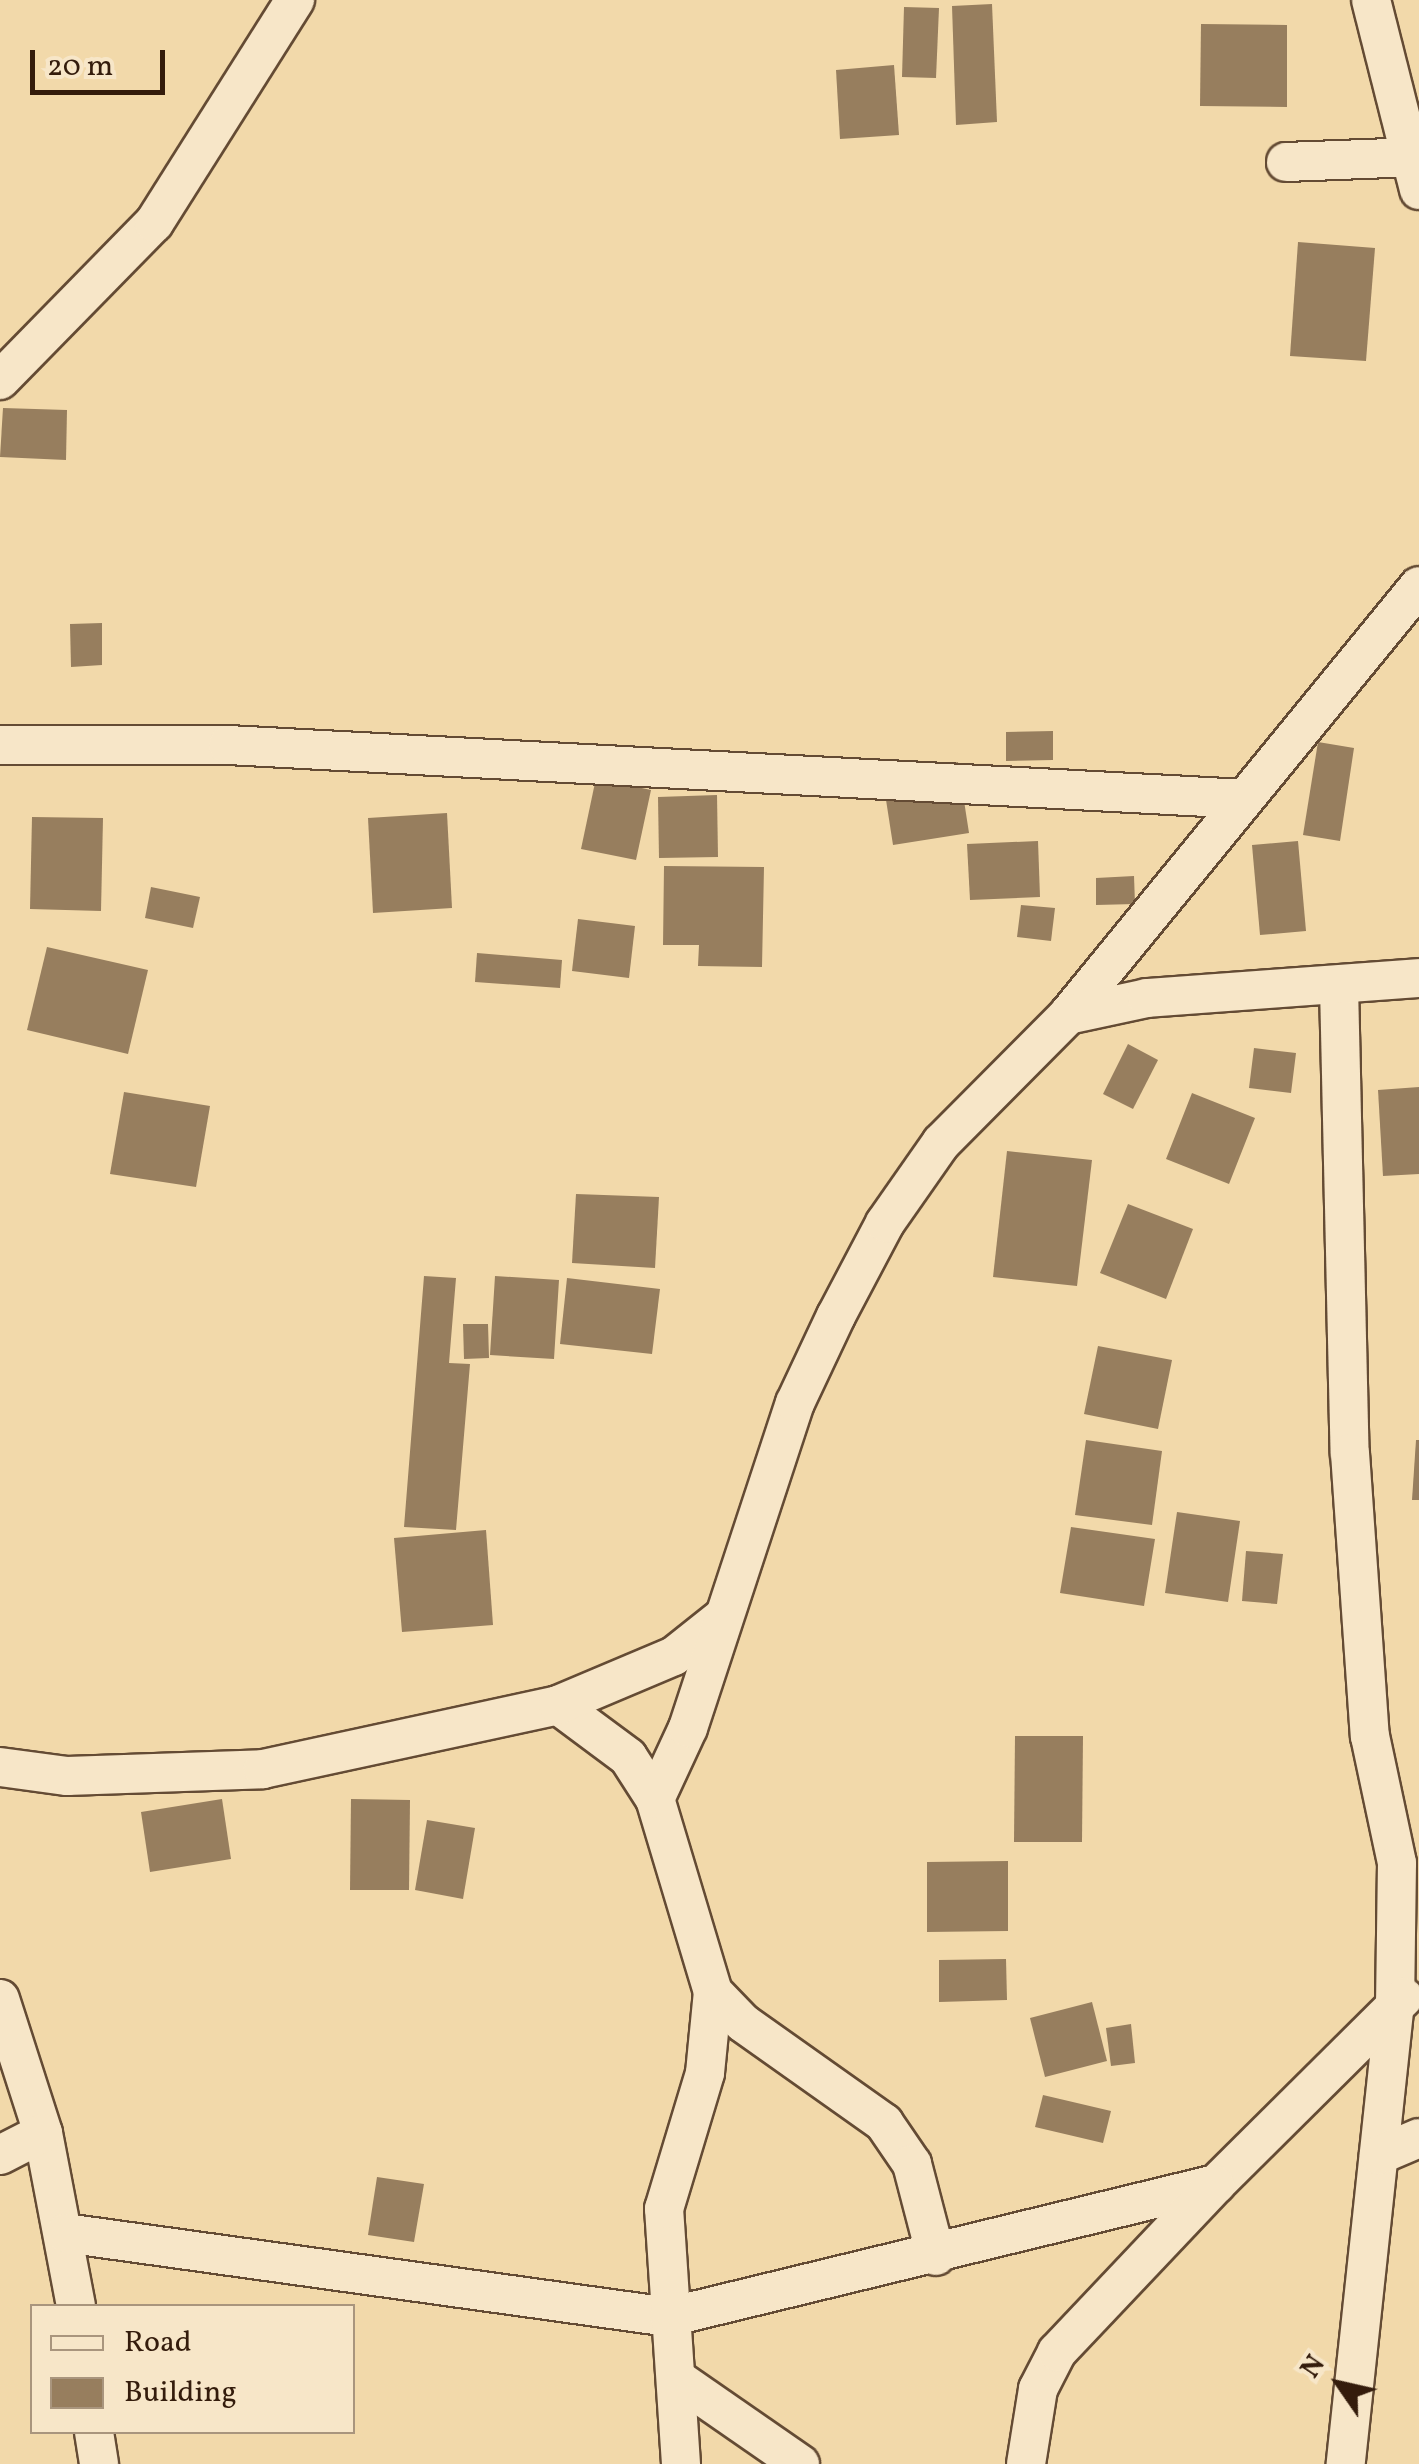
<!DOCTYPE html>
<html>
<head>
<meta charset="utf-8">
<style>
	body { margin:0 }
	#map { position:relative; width:1419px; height:2464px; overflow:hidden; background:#f2d9aa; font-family:Vollkorn,serif }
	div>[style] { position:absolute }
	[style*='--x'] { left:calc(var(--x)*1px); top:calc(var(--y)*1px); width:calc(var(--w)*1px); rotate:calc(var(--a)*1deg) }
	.building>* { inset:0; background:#977e5e }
	.roads { filter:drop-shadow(2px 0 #644b34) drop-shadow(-2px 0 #644b34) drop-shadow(0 2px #644b34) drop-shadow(0 -2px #644b34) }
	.street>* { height:38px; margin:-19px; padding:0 19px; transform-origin:19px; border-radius:19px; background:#f7e6c8 }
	span { translate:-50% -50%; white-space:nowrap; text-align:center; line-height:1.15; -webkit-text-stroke:9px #f7e6c8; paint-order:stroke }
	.legend { position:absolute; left:30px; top:2304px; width:325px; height:130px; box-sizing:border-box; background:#f7e6c8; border:2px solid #a9957d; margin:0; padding:12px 18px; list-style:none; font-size:30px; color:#341c0c }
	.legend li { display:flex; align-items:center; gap:20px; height:50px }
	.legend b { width:50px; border:2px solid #a9957d }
	.north { position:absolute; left:1289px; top:2334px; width:100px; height:100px; -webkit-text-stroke:8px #f7e6c8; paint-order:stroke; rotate:304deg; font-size:28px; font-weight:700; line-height:40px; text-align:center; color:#341c0c }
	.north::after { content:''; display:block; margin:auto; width:35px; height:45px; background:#341c0c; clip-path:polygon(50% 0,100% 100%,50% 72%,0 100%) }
	.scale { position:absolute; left:30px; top:50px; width:135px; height:45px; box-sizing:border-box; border:5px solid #341c0c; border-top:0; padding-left:12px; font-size:30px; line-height:35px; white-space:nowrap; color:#341c0c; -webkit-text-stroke:8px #f7e6c8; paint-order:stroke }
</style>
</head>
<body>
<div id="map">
	<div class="building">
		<i style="clip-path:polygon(992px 4px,997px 122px,956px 125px,952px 6px)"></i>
		<i style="clip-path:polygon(904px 7px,939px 8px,936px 78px,902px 77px)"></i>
		<i style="clip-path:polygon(1201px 24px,1287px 25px,1287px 107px,1200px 106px)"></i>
		<i style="clip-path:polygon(894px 65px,899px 135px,840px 139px,836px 70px)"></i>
		<i style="clip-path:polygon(1298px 242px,1375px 248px,1366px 361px,1290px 356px)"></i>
		<i style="clip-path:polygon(3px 408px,67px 410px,66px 460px,0 457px)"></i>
		<i style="clip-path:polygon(102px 623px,102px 665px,71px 667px,70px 624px)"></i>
		<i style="clip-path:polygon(1053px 731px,1053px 760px,1006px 761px,1006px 732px)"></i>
		<i style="clip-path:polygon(1318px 742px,1354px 748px,1340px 841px,1303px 835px)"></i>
		<i style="clip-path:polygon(958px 762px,969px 833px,893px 845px,882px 774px)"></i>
		<i style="clip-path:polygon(596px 778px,651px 790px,636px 860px,581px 849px)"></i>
		<i style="clip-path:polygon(717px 795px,718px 857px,659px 858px,658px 797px)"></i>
		<i style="clip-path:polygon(447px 813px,452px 908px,373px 913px,368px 818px)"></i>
		<i style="clip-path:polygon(32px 817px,103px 818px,101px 911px,30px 909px)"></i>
		<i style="clip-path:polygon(1038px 841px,1040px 897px,970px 900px,967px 844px)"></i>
		<i style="clip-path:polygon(1298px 841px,1306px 931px,1260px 935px,1252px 845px)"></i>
		<i style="clip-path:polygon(664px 866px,764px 867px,762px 967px,698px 966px,699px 945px,663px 945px)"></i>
		<i style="clip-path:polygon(1134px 876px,1135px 904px,1096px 905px,1096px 878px)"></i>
		<i style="clip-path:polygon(151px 887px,200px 897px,193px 928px,145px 918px)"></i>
		<i style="clip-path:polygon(1021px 905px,1055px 908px,1051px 941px,1017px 937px)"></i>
		<i style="clip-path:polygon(578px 919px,635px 926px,629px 978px,572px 971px)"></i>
		<i style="clip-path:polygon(47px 947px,148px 970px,128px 1054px,27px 1030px)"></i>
		<i style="clip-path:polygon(477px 953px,562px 960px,560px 988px,475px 982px)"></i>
		<i style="clip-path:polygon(1128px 1044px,1158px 1060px,1133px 1109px,1103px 1094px)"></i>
		<i style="clip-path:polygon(1254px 1048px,1296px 1053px,1291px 1093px,1249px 1088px)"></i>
		<i style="clip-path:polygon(1419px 1087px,1419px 1174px,1383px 1176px,1378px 1090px)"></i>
		<i style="clip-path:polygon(124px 1092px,210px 1106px,196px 1187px,110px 1174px)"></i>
		<i style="clip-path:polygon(1192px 1093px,1255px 1118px,1229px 1184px,1166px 1159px)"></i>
		<i style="clip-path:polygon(1007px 1151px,1092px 1160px,1077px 1286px,993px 1277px)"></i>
		<i style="clip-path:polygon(576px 1194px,659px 1197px,655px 1268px,572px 1263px)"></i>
		<i style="clip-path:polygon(1128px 1204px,1193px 1229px,1166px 1299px,1100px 1273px)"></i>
		<i style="clip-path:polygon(424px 1276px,456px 1278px,449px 1363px,470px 1364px,456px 1530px,404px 1527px)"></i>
		<i style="clip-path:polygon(495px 1276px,559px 1280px,554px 1359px,490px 1355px)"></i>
		<i style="clip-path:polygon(567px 1278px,660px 1289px,652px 1354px,560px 1344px)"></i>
		<i style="clip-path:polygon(463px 1324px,488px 1324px,489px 1358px,464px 1359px)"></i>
		<i style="clip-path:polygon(1098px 1346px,1172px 1360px,1158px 1429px,1084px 1414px)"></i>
		<i style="clip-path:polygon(1086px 1440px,1162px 1451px,1152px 1525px,1075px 1515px)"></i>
		<i style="clip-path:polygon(1416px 1440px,1419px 1440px,1419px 1500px,1412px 1500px)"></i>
		<i style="clip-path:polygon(1177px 1512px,1240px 1521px,1228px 1602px,1165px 1593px)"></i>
		<i style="clip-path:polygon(1071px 1527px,1155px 1539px,1144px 1606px,1060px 1593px)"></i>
		<i style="clip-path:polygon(486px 1530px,493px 1625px,402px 1632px,394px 1538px)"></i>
		<i style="clip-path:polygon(1246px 1551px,1283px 1554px,1277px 1604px,1242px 1601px)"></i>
		<i style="clip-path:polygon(1015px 1736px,1083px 1736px,1082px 1842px,1014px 1842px)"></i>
		<i style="clip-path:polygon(222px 1799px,231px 1859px,150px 1872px,141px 1812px)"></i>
		<i style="clip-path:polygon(351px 1799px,410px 1800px,409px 1890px,350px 1890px)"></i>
		<i style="clip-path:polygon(427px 1820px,475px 1828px,463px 1899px,415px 1890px)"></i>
		<i style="clip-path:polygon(1008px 1861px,1008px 1931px,927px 1932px,927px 1862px)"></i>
		<i style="clip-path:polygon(1006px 1959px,1007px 2000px,939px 2002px,939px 1960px)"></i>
		<i style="clip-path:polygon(1092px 2002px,1107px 2061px,1045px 2077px,1030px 2018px)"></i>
		<i style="clip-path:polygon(1131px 2024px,1135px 2063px,1111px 2066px,1106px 2028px)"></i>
		<i style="clip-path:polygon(1043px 2095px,1111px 2111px,1103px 2143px,1035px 2127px)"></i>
		<i style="clip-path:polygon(377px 2177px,424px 2184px,414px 2242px,368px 2235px)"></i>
	</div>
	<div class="roads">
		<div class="street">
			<i style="--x:1371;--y:0;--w:196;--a:75.8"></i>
			<i style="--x:1286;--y:162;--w:133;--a:-2.2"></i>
			<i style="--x:0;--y:380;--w:220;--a:-45.6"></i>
			<i style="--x:154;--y:223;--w:264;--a:-57.7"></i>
			<i style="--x:0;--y:745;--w:228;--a:0"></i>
			<i style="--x:228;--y:745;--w:1017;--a:3.04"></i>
			<i style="--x:1339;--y:986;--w:467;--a:88.7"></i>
			<i style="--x:1350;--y:1453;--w:284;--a:86"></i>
			<i style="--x:1370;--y:1736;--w:130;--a:78"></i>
			<i style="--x:1397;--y:1863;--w:139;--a:90.8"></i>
			<i style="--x:1395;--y:2002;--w:465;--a:96.1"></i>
			<i style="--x:1068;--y:1015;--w:554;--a:-50.71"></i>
			<i style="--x:558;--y:1705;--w:87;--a:36.6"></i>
			<i style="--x:628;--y:1757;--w:50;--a:57.3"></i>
			<i style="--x:0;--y:1767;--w:68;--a:7.7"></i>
			<i style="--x:67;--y:1776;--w:196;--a:-2"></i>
			<i style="--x:263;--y:1769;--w:302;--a:-12.2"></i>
			<i style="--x:558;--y:1705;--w:126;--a:-22.9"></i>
			<i style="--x:674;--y:1656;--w:63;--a:-38.5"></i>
			<i style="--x:713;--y:1992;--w:43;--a:45.9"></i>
			<i style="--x:743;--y:2023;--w:173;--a:35.3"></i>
			<i style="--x:884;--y:2123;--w:50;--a:55.7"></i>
			<i style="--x:912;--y:2164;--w:95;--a:75.4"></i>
			<i style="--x:0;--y:1999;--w:141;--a:72.2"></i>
			<i style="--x:43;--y:2133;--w:176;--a:79.2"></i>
			<i style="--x:0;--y:2155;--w:48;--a:-27.1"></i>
			<i style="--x:1379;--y:2155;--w:43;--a:-23"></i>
			<i style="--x:65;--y:2233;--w:610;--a:7.92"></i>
			<i style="--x:669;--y:2317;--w:563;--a:-13.67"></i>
			<i style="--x:1216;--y:2184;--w:265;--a:-44.8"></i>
			<i style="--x:680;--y:2381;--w:146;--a:34.7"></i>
			<i style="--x:94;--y:2432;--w:32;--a:81"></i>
			<i style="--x:681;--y:2464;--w:256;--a:-93.8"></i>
			<i style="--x:664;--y:2209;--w:142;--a:-73.2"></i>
			<i style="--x:705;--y:2073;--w:81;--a:-84.4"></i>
			<i style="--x:713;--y:1992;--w:202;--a:-106.7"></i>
			<i style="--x:655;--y:1799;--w:78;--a:-65.1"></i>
			<i style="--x:688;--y:1728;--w:342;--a:-71.8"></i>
			<i style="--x:795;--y:1403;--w:96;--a:-64.8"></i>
			<i style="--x:836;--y:1316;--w:105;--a:-62.2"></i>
			<i style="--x:885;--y:1223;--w:98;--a:-55"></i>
			<i style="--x:941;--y:1143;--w:180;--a:-45.2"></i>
			<i style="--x:1068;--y:1015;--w:81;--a:-12.1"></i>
			<i style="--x:1147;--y:998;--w:273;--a:-4.2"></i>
			<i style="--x:1026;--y:2464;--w:76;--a:-80.9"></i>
			<i style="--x:1038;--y:2389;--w:42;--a:-62.8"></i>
			<i style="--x:1057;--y:2352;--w:230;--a:-46.6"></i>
		</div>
	</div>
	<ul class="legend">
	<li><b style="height:12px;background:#f7e6c8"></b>Road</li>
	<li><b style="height:28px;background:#977e5e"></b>Building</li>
	</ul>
	<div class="north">N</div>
	<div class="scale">20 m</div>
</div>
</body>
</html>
